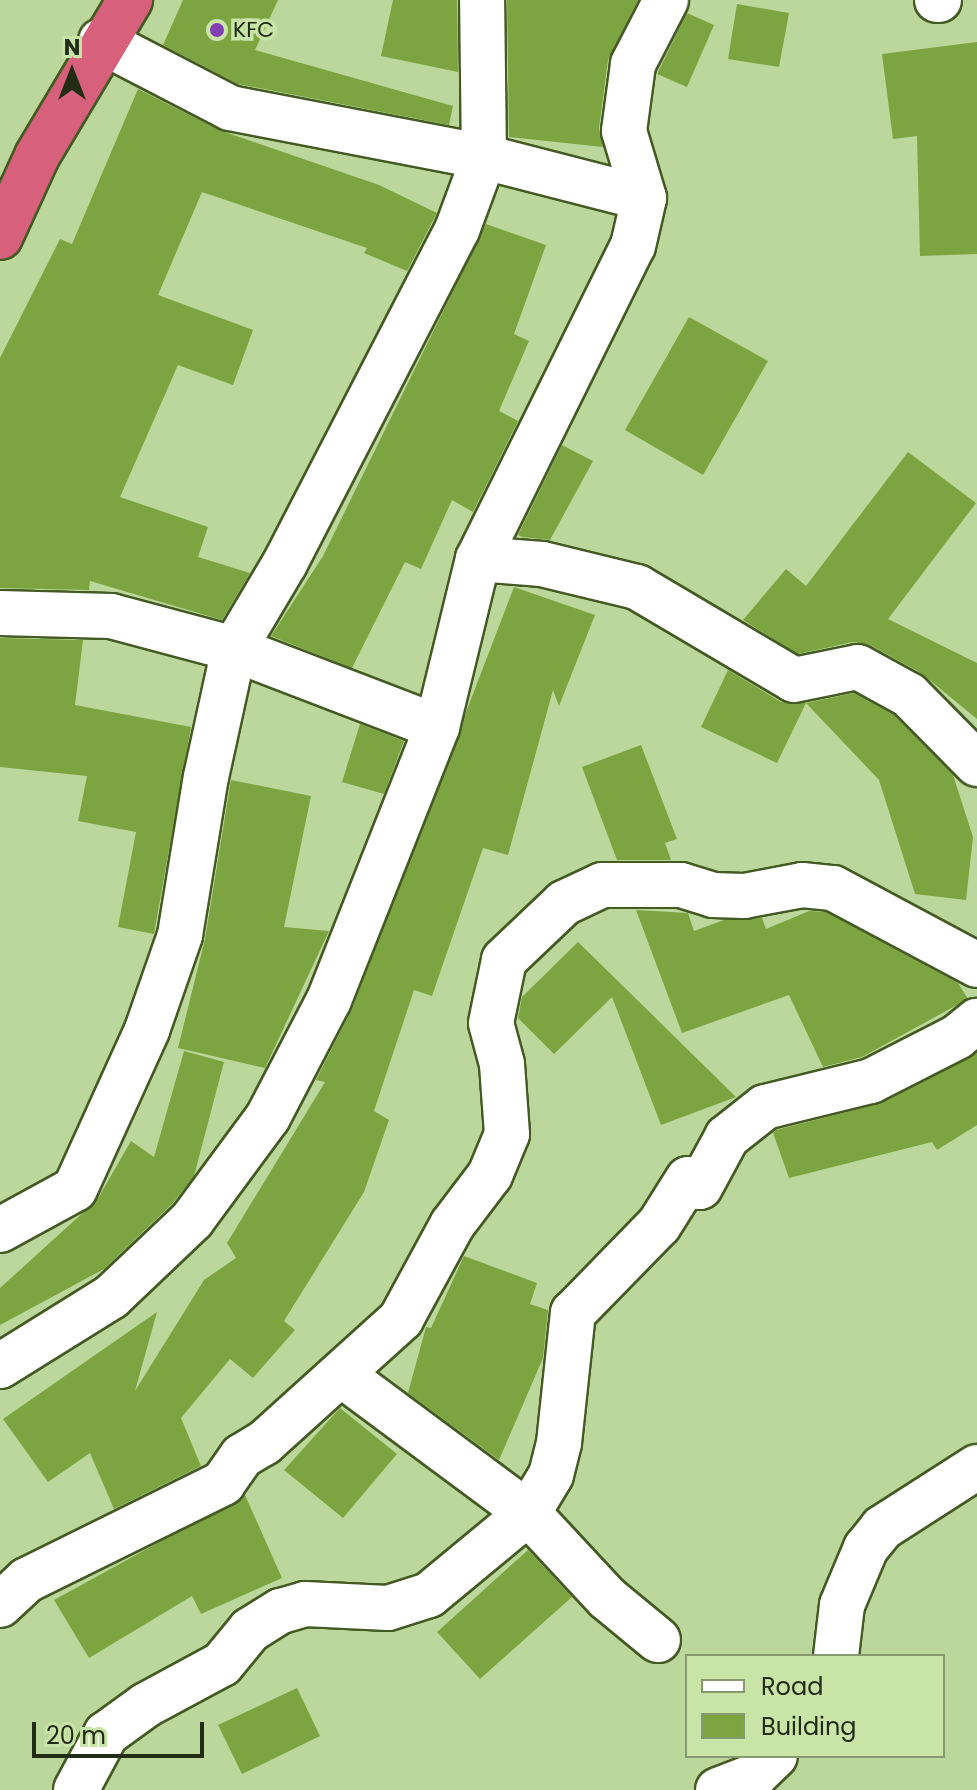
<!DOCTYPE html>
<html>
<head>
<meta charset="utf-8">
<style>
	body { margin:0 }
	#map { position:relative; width:977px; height:1790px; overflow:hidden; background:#bbd79b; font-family:Poppins,sans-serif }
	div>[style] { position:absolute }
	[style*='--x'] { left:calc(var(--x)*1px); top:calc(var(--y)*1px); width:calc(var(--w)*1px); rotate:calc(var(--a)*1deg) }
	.building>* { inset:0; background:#7ca541 }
	.roads { filter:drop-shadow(2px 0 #435a22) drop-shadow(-2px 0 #435a22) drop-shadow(0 2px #435a22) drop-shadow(0 -2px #435a22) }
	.minor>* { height:44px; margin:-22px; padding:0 22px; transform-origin:22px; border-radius:22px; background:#fff }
	.highway>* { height:44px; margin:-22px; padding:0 22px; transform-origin:22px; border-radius:22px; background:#d7617c }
	.dots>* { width:22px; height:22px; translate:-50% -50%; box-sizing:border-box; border:4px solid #c8e4a7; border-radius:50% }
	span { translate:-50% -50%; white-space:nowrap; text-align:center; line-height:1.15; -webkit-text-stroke:7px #c8e4a7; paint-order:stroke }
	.poi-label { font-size:22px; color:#222c15 }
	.left { translate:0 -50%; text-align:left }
	.legend { position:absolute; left:685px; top:1654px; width:260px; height:104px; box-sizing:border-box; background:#c8e4a7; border:2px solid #869a6d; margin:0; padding:10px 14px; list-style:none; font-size:24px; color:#222c15 }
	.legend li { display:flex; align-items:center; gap:16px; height:40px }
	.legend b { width:40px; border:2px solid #869a6d }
	.north { position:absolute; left:32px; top:32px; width:80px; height:80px; -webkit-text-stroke:6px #c8e4a7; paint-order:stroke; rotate:0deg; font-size:22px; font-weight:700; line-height:32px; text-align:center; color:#222c15 }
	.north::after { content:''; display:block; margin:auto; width:28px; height:36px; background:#222c15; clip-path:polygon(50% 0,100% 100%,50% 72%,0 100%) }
	.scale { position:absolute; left:32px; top:1722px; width:172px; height:36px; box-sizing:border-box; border:4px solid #222c15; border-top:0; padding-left:10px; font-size:24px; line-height:28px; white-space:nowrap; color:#222c15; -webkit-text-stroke:6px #c8e4a7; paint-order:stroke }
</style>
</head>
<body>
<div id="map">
	<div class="building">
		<i style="clip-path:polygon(183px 0,278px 0,255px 50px,453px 106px,449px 125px,238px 84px,163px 45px)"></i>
		<i style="clip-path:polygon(393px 0,457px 0,458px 72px,381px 56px)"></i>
		<i style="clip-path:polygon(507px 0,638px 0,608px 60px,599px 128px,603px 147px,509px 137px)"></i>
		<i style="clip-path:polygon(737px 4px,789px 13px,779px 67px,728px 59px)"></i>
		<i style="clip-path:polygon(687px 13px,714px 25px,687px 87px,657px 74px)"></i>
		<i style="clip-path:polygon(977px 42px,977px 254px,920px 256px,917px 136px,893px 139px,882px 54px)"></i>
		<i style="clip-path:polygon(138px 89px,219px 130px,379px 185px,437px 213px,407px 271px,364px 253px,367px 248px,202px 192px,158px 295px,253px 330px,233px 385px,178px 365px,120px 497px,208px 527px,198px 557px,250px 573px,222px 620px,90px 581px,89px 590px,0 588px,0 358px,60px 239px,72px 244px)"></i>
		<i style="clip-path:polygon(486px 224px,546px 245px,514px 334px,529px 341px,499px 411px,518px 421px,473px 512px,452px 500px,421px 569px,405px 562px,352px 668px,271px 636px,323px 556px)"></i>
		<i style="clip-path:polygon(689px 317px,768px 361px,703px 475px,625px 430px)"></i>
		<i style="clip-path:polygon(562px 445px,593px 461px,550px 540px,522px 537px,518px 535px)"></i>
		<i style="clip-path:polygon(908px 452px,976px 503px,888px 619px,977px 663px,977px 719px,921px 673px,870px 645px,853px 642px,798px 654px,743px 620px,786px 569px,806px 586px)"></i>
		<i style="clip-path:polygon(514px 587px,595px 615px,559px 706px,553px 690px,508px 855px,483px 848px,432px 996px,414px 990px,374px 1111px,389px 1120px,364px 1192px,284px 1321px,295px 1330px,253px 1378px,230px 1359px,181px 1418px,201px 1466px,114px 1509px,90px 1453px,48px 1482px,3px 1419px,157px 1312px,135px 1391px,204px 1280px,236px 1258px,227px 1243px,325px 1082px,316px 1080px,352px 1009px)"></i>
		<i style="clip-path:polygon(0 638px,83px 640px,75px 705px,191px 727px,154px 934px,118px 927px,136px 832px,78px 821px,87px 776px,0 767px)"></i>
		<i style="clip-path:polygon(728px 670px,781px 702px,806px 703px,777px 763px,701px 727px)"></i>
		<i style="clip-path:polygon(854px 693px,894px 715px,953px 775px,973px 837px,966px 900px,915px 894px,879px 780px,806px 703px)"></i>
		<i style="clip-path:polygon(360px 724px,404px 741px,384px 794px,342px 782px)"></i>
		<i style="clip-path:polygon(641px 745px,677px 839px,665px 843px,671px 860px,617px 860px,582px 767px)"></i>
		<i style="clip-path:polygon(231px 780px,311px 796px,284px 927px,329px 931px,265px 1068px,178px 1048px,205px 939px)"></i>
		<i style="clip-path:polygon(636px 910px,688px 913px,694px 931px,724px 920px,762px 918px,766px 929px,809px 911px,826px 912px,958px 983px,968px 999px,862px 1057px,823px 1067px,789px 995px,682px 1033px)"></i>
		<i style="clip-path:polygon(578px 942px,623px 986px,736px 1097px,661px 1125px,612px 997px,554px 1054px,518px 1018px,522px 997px)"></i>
		<i style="clip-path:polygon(184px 1051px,224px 1062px,194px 1176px,173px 1203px,104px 1269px,0 1325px,0 1288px,97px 1200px,131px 1141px,154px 1157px)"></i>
		<i style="clip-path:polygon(977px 1053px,977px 1125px,937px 1150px,932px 1142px,789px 1178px,773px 1133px,776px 1130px,882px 1103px)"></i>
		<i style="clip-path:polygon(464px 1256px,537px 1283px,530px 1304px,548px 1310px,543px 1358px,499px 1460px,408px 1393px,426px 1327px,431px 1328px)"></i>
		<i style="clip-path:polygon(340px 1408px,397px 1454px,343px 1518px,284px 1470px)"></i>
		<i style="clip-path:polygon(245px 1495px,282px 1578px,201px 1614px,192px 1596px,89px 1658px,54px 1600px)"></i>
		<i style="clip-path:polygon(528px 1550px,572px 1597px,480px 1679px,437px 1632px)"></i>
		<i style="clip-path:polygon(297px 1688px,320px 1736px,242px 1774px,218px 1725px)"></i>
	</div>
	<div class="roads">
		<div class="minor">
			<i style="--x:937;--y:0;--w:2;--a:0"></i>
			<i style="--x:101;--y:41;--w:145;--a:27.4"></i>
			<i style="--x:230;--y:108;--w:259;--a:10.9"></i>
			<i style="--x:484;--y:157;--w:165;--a:14.4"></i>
			<i style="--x:478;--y:559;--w:64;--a:4.5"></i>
			<i style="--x:542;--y:564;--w:98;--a:13.6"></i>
			<i style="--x:637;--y:587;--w:182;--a:30.6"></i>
			<i style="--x:794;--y:680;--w:65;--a:-11.5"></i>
			<i style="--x:858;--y:667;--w:58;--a:28.8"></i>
			<i style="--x:909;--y:695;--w:97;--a:45.4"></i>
			<i style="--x:0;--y:613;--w:111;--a:1.5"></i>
			<i style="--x:111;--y:616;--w:127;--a:15"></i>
			<i style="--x:234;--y:649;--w:217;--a:21"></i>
			<i style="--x:0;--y:1230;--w:85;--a:-28.7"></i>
			<i style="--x:75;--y:1189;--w:175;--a:-65.6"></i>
			<i style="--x:147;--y:1030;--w:101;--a:-70.8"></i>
			<i style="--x:180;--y:935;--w:160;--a:-80.7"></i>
			<i style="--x:206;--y:777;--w:131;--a:-77.7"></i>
			<i style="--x:234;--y:649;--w:100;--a:-59.3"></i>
			<i style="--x:285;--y:563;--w:375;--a:-62.7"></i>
			<i style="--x:457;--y:230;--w:78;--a:-69.7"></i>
			<i style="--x:484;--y:157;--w:157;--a:-90.7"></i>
			<i style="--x:0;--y:1366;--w:131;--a:-31.9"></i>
			<i style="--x:111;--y:1297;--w:112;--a:-43.5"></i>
			<i style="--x:192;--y:1220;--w:128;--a:-53.6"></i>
			<i style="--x:268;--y:1117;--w:132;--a:-62.5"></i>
			<i style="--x:329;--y:1000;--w:294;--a:-68.4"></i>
			<i style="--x:437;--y:727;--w:173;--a:-76.3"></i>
			<i style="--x:478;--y:559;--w:349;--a:-63.7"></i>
			<i style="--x:633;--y:246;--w:49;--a:-77.1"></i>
			<i style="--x:644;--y:198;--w:70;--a:-106.6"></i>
			<i style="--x:624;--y:131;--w:68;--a:-82.3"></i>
			<i style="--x:633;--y:64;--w:72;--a:-62.7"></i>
			<i style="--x:342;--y:1375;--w:232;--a:36.6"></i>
			<i style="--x:528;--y:1513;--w:116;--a:47.1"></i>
			<i style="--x:607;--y:1598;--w:66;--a:39.5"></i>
			<i style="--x:0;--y:1605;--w:37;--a:-43"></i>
			<i style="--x:27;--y:1580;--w:219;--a:-26.3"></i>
			<i style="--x:223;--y:1483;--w:33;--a:-55"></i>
			<i style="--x:242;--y:1456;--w:26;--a:-31"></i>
			<i style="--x:264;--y:1443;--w:185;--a:-42.1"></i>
			<i style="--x:401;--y:1319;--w:107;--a:-61.5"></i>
			<i style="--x:452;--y:1225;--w:63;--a:-52.8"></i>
			<i style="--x:490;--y:1175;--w:44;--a:-67.5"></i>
			<i style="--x:507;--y:1134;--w:70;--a:-94.1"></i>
			<i style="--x:502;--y:1064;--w:42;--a:-105"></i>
			<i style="--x:491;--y:1023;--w:64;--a:-78.3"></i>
			<i style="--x:504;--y:960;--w:83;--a:-43.5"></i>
			<i style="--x:564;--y:903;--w:42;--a:-25.3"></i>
			<i style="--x:602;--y:885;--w:79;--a:0"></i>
			<i style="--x:681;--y:885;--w:34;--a:17"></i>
			<i style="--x:713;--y:895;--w:31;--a:2"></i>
			<i style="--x:744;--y:896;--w:59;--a:-10.7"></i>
			<i style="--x:802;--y:885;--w:31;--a:6"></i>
			<i style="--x:833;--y:888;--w:163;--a:28.1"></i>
			<i style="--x:836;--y:1656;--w:51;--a:-83.3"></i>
			<i style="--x:842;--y:1605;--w:62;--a:-67.2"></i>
			<i style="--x:866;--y:1548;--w:26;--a:-51"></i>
			<i style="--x:882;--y:1528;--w:113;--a:-32.7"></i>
			<i style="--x:76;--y:1790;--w:64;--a:-61.8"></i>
			<i style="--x:106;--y:1734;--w:49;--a:-35.9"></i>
			<i style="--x:146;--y:1705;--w:86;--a:-28.3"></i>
			<i style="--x:222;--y:1664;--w:44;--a:-50.5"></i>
			<i style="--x:250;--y:1630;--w:36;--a:-32"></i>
			<i style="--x:281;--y:1611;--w:25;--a:-16"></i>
			<i style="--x:305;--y:1604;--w:83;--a:2.8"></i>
			<i style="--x:388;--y:1608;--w:43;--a:-17.6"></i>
			<i style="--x:429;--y:1595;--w:129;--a:-39.6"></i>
			<i style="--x:528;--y:1513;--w:44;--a:-58.8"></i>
			<i style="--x:551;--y:1475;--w:33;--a:-76"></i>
			<i style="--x:559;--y:1443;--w:131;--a:-83.9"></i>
			<i style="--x:573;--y:1313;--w:123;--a:-45.7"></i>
			<i style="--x:659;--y:1225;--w:54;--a:-57.8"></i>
			<i style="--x:688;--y:1179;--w:14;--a:34"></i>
			<i style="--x:700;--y:1187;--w:57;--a:-61.6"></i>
			<i style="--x:727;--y:1137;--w:48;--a:-38.3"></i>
			<i style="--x:765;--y:1107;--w:109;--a:-13.8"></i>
			<i style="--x:871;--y:1081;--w:97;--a:-27.1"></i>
			<i style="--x:957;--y:1037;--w:26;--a:-39"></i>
			<i style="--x:718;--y:1790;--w:39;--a:-21"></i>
			<i style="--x:754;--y:1776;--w:29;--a:-44"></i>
		</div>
		<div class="highway">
			<i style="--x:0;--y:237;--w:89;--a:-65.4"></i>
			<i style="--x:37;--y:156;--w:182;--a:-59.2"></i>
		</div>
	</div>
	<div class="dots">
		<i style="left:217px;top:30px;background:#833fb3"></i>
	</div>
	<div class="poi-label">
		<span class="left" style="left:233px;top:30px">KFC</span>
	</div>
	<ul class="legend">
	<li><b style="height:10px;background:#fff"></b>Road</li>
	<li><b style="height:22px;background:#7ca541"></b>Building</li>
	</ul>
	<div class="north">N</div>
	<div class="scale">20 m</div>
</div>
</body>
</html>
